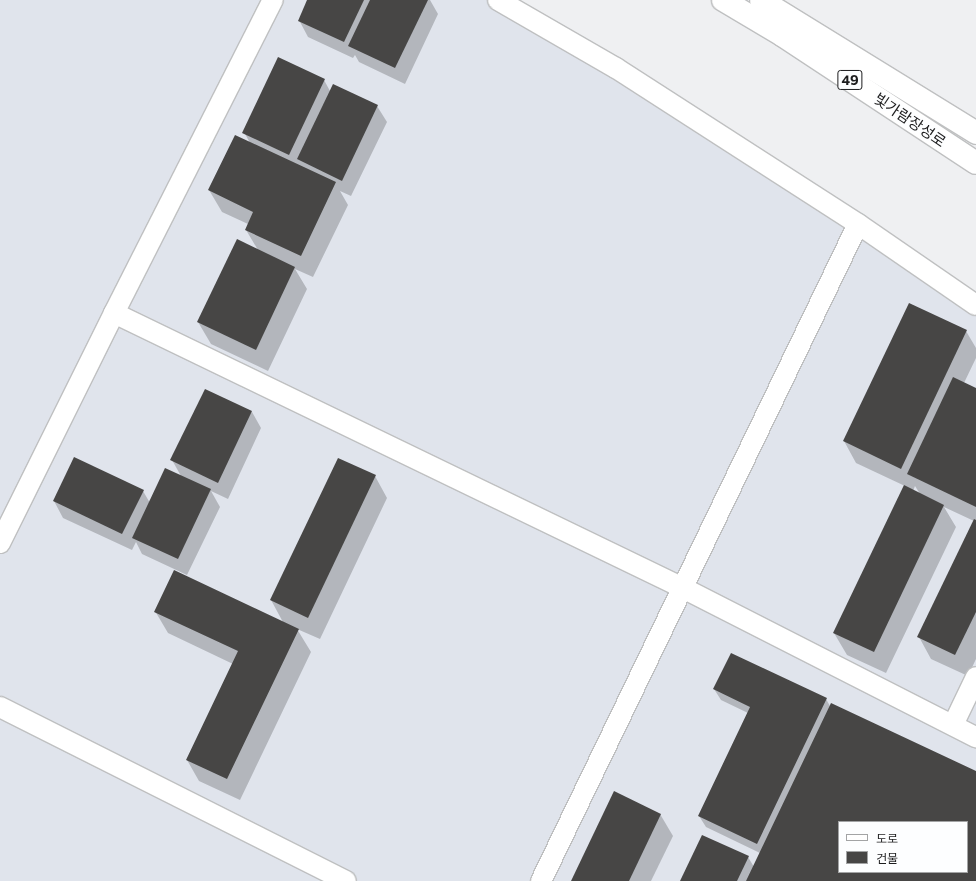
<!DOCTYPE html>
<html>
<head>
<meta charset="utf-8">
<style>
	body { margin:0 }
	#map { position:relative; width:976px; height:881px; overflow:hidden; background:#eff0f2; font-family:Commissioner,"Noto Sans KR",sans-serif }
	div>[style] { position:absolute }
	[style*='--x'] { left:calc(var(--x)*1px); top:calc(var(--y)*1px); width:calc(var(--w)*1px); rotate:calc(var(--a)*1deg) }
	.built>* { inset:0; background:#e0e4ec }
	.shadow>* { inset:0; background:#0003 }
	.building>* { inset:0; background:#474645 }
	.roads { filter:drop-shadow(1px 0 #bfc0c1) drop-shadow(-1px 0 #bfc0c1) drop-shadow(0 1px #bfc0c1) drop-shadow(0 -1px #bfc0c1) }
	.minor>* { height:20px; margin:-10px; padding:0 10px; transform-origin:10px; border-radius:10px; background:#fff }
	.highway>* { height:22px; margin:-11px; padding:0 11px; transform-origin:11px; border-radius:11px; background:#fff }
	span { translate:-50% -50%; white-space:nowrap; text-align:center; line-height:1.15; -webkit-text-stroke:4px #fdfeff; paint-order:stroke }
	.shield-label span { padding:1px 3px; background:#fdfeff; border:1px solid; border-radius:3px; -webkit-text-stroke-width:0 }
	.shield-label { font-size:14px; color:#1d1d1e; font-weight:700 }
	.street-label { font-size:15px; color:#1d1d1e }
	.legend { position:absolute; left:838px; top:821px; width:130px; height:52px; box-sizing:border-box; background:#fdfeff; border:1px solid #a3a4a5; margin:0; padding:5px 7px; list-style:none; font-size:12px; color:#1d1d1e }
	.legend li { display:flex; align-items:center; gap:8px; height:20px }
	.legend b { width:20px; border:1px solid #a3a4a5 }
</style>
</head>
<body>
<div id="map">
	<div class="built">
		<i style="clip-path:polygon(evenodd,0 0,509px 0,976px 295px,976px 881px,0 881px,0 0,839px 822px,967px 822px,967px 872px,839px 872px,839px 822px)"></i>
	</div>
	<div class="shadow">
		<i style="clip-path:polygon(309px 0,430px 0,438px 14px,405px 84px,359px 62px,355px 55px,353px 58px,308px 37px,299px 20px)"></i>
		<i style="clip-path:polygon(324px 80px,330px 91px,377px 106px,387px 122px,351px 196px,340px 191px,348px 205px,313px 277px,295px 269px,307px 289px,268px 371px,211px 344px,198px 322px,258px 250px,246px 230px,248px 224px,222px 212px,209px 190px,250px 143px,244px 132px)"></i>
		<i style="clip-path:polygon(evenodd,910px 304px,966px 331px,976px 348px,976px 358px,964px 383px,976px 389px,976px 659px,968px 676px,931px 659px,919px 637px,974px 521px,944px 507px,956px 527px,886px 673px,847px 655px,834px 633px,905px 486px,856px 463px,844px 441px,910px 304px,915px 486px,920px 494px,913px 491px,915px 486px)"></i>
		<i style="clip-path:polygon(252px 412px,261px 428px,228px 499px,211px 491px,220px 507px,187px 575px,142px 554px,136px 542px,132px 550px,63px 518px,54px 501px,143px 491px,150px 503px,181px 476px,172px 460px)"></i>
		<i style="clip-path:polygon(375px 476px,387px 498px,320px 639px,297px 629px,311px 652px,240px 800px,199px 781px,187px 760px,233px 664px,168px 633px,155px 611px,284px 624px,271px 600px)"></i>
		<i style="clip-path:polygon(evenodd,714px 689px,826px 699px,830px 706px,976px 772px,976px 881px,681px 881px,748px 857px,754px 867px,760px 853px,706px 827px,699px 816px,748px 713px,721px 700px,714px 689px,839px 822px,967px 822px,967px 872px,839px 872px,839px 822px)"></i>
		<i style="clip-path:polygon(660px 814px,673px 836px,651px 881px,572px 881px)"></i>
	</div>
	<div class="building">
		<i style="clip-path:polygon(307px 0,364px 0,344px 42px,298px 21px)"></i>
		<i style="clip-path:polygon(370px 0,428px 0,395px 68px,348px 46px)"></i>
		<i style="clip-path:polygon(278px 57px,325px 79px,289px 155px,242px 133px)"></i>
		<i style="clip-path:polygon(333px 84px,378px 105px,342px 181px,297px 159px)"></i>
		<i style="clip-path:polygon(235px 135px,336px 182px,301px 256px,245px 230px,253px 212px,208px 190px)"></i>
		<i style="clip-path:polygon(237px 239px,295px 267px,256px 350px,197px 322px)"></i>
		<i style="clip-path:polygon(909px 303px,967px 330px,901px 469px,843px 441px)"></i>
		<i style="clip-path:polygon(953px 377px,976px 388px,976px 507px,907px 474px)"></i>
		<i style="clip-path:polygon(205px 389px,252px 411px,218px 483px,170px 460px)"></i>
		<i style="clip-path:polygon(74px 457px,144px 490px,122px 534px,53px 501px)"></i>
		<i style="clip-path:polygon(338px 458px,376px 475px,308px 618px,270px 600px)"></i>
		<i style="clip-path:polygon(165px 468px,211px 489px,178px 559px,132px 538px)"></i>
		<i style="clip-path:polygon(904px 485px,944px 505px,874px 652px,833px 633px)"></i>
		<i style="clip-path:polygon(974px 519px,976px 520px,976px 612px,955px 655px,917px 637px)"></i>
		<i style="clip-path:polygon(174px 570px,299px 629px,227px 779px,186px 760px,238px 651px,154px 612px)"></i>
		<i style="clip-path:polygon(731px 653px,827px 698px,757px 844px,698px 816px,750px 707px,713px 689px)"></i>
		<i style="clip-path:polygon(evenodd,831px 703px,976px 771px,976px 881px,746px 881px,831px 703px,839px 822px,967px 822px,967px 872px,839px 872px,839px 822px)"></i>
		<i style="clip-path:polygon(614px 791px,661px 814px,629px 881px,571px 881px)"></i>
		<i style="clip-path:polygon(702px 835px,749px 856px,737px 881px,680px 881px)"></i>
	</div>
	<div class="roads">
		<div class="minor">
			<i style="--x:498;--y:0;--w:136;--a:30"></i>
			<i style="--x:616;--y:68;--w:288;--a:32.8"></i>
			<i style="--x:858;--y:224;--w:143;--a:34.5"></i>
			<i style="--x:114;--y:313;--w:632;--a:25.79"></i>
			<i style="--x:683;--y:588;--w:329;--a:27"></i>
			<i style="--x:0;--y:543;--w:257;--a:-63.6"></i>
			<i style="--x:114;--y:313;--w:351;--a:-63.1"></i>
			<i style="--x:0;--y:707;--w:387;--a:26.7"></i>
			<i style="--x:953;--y:725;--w:53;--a:-64.4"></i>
			<i style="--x:541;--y:881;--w:729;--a:-64.24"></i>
		</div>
		<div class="highway">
			<i style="--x:723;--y:0;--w:69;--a:30.7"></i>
			<i style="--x:782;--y:35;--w:232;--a:33.4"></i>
			<i style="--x:761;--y:0;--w:253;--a:31.7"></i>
		</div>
	</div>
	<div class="shield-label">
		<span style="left:850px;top:80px">49</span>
	</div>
	<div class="street-label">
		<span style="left:910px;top:120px;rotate:34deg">빛가람장성로</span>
	</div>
	<ul class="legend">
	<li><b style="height:5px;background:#fff"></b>도로</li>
	<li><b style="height:11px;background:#474645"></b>건물</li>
	</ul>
</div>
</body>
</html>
